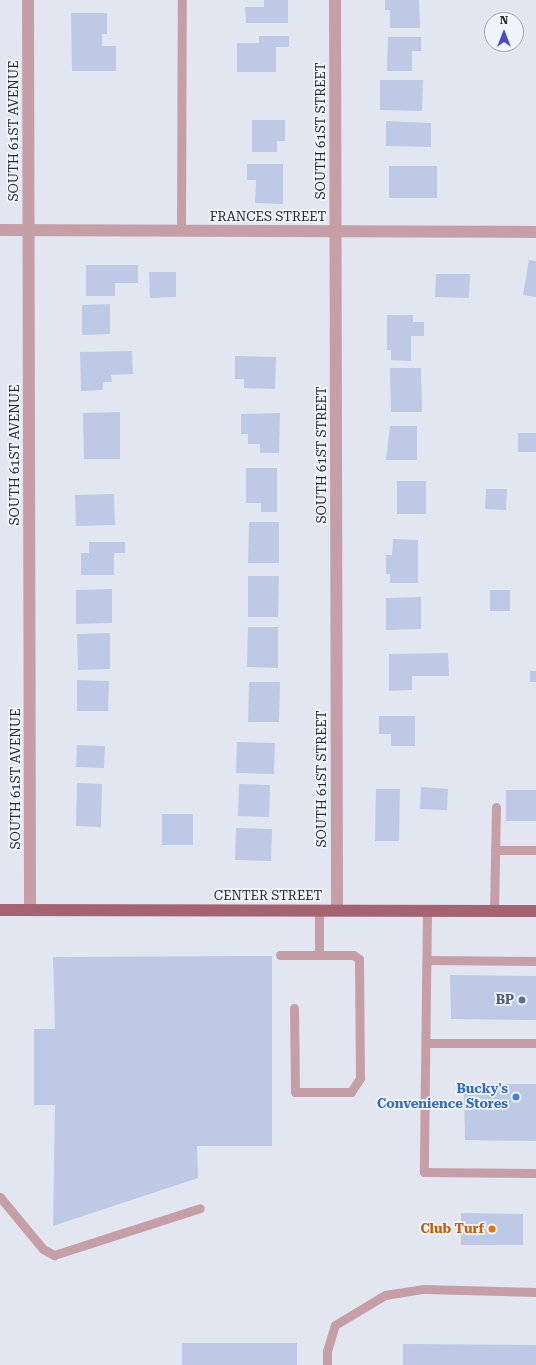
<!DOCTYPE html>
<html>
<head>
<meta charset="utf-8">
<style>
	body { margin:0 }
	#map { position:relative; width:536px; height:1365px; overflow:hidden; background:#e2e6f0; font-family:"Roboto Serif",serif }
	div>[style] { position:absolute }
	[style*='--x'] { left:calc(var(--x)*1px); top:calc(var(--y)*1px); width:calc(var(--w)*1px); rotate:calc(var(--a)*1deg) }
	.building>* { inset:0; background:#bec9e6 }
	.service>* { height:9px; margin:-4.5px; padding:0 4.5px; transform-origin:4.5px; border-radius:4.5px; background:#c69fa6 }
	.minor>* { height:12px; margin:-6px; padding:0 6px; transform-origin:6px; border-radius:6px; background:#c69fa6 }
	.primary>* { height:12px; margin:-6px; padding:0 6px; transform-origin:6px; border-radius:6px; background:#a56270 }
	.dots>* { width:11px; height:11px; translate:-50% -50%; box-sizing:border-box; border:2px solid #f0f4fd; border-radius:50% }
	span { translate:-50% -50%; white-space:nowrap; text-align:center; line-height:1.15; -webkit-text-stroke:3.5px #f0f4fd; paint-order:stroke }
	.street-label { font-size:13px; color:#282a2d }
	.service-label { font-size:13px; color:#4e5e75; font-weight:700 }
	.right { translate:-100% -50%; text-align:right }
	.shop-label { font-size:13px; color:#366cbe; font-weight:700 }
	.food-label { font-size:13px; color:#c56008; font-weight:700 }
	.north { position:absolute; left:484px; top:12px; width:40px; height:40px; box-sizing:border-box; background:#f0f4fd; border:1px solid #a0a3aa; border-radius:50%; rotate:0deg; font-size:11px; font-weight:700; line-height:16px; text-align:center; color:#282a2d }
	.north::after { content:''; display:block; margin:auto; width:14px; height:18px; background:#494dc3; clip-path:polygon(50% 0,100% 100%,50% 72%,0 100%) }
</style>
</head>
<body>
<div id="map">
	<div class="building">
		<i style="clip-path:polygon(264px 0,288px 0,288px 23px,246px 23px,245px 7px,264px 7px)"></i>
		<i style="clip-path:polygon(385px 0,419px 0,420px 28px,390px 28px,390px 10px,385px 10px)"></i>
		<i style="clip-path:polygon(71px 13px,107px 13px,107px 34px,102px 34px,102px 46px,116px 46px,116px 71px,72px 71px)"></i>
		<i style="clip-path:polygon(259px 36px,289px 36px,289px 47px,276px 47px,276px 72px,237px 72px,237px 43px,259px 43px)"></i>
		<i style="clip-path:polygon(388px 37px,421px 37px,421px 51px,412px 51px,412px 71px,387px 71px)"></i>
		<i style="clip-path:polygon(380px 80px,423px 80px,422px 111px,380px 110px)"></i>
		<i style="clip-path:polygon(252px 120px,285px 120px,285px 141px,277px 141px,277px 152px,252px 152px)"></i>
		<i style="clip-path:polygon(386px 121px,431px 123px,431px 147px,386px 146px)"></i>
		<i style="clip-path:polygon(247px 164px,283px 164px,283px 204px,255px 203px,256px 180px,247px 180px)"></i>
		<i style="clip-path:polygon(389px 166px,437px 166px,437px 198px,389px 198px)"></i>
		<i style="clip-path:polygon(529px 260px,536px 261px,536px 297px,523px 295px)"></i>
		<i style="clip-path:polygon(86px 265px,138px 265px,138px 283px,115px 283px,115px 296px,86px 296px)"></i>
		<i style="clip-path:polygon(149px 272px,176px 272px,176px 297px,150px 298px)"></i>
		<i style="clip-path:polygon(436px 274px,470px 274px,469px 298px,435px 297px)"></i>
		<i style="clip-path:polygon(110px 304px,110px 334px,82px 335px,82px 305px)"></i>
		<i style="clip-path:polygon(387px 315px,413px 315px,413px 322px,424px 322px,424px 336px,411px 336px,411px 361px,391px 360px,391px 350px,387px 350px)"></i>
		<i style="clip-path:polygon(132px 351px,133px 374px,111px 375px,112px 382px,103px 382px,103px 390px,81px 391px,80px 352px)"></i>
		<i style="clip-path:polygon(235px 356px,276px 357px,275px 389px,244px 388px,244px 379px,235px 379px)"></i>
		<i style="clip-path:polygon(390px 368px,421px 368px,422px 412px,391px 412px)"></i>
		<i style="clip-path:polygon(120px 412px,120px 459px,84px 459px,83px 413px)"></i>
		<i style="clip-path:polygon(280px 413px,279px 453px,260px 453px,260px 444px,248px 444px,248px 434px,241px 434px,241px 414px)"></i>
		<i style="clip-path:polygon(390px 426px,417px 426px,417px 460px,386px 460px)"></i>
		<i style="clip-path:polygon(518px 433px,536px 433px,536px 452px,518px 452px)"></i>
		<i style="clip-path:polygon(246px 468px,277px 468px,277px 512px,261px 512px,261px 503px,246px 503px)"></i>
		<i style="clip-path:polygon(397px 481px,426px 481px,426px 514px,397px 514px)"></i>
		<i style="clip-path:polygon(486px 489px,507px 489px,506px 510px,485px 509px)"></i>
		<i style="clip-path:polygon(114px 494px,115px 525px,76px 526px,75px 495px)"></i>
		<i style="clip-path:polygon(249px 522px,279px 522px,279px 563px,248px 563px)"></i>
		<i style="clip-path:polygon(393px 539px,418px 540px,418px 583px,390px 583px,390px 574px,386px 574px,386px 555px,392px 555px)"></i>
		<i style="clip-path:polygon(89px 542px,125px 542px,125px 553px,114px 553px,114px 575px,81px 575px,81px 553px,89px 553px)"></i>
		<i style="clip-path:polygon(248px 576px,279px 576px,278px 617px,248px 617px)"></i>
		<i style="clip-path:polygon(112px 589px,112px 623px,76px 624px,76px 590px)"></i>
		<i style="clip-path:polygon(490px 590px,510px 590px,510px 611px,490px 611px)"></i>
		<i style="clip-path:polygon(421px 597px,421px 629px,386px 630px,386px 598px)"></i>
		<i style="clip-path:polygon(248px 627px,278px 627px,278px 668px,247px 667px)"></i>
		<i style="clip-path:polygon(110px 633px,110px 669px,78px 670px,77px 634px)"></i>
		<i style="clip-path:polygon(448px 653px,449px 676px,412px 676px,412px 690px,389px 691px,389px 654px)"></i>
		<i style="clip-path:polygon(530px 671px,536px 671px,536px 682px,530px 682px)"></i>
		<i style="clip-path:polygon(77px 680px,109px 681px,108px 711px,77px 711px)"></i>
		<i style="clip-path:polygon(249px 682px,280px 682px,279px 722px,248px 722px)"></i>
		<i style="clip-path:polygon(379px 716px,415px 716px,415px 746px,391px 746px,391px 734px,379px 734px)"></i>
		<i style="clip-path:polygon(237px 742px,275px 743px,274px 774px,236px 773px)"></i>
		<i style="clip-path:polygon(77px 745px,105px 746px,104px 768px,76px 767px)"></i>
		<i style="clip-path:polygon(77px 783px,102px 784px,101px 827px,76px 826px)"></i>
		<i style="clip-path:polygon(239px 784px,270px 785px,269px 817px,238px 816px)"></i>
		<i style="clip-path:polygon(421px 787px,448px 789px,447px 810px,420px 809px)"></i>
		<i style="clip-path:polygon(376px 789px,400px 789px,399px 841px,375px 841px)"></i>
		<i style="clip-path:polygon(506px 790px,536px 790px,536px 821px,506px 821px)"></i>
		<i style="clip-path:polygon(162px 814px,193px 814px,193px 845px,162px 845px)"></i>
		<i style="clip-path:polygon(236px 828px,272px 829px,271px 861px,235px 860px)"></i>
		<i style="clip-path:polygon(272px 956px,272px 1146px,197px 1146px,198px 1178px,53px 1226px,55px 1105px,34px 1105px,34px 1029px,55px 1029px,53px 957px)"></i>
		<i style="clip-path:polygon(450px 975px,536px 976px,536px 1020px,451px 1019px)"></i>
		<i style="clip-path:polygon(501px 1084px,536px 1084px,536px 1141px,465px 1140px,464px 1088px)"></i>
		<i style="clip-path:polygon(461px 1213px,523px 1214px,523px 1245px,461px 1245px)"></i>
		<i style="clip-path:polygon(182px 1343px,297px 1343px,297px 1365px,182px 1365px)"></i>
		<i style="clip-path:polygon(403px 1344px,536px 1345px,536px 1365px,403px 1365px)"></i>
	</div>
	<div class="service">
		<i style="--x:181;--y:231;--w:231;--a:-89.8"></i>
		<i style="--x:495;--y:850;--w:41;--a:0"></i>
		<i style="--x:427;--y:911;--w:261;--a:90.7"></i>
		<i style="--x:424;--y:1172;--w:112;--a:0.5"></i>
		<i style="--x:494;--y:911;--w:104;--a:-88.9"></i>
		<i style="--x:280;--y:955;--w:39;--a:0"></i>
		<i style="--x:427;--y:960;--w:109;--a:0.5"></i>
		<i style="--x:294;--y:1008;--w:84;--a:89.3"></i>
		<i style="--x:295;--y:1092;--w:56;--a:0"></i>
		<i style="--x:351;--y:1092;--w:17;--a:-57"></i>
		<i style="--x:360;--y:1078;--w:119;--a:-90.5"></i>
		<i style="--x:359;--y:959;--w:7;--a:-146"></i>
		<i style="--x:353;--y:955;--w:34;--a:180"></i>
		<i style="--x:319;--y:955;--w:45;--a:-90"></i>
		<i style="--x:426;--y:1043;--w:110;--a:0"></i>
		<i style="--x:0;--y:1197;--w:67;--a:50.4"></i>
		<i style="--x:43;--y:1249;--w:13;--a:29"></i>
		<i style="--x:54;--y:1255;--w:153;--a:-17.8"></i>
		<i style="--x:327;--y:1365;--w:14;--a:-90"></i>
		<i style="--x:327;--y:1351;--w:27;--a:-73"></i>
		<i style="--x:335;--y:1325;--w:58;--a:-31"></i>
		<i style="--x:385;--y:1295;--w:39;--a:-9"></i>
		<i style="--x:424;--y:1289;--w:112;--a:1.5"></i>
	</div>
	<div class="minor">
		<i style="--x:28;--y:0;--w:910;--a:89.87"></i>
		<i style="--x:335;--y:0;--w:910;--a:89.87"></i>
		<i style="--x:0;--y:230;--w:536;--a:0.21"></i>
	</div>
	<div class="primary">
		<i style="--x:0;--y:910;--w:536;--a:0.11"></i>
	</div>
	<div class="dots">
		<i style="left:522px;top:1000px;background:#5c6f8a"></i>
		<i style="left:516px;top:1097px;background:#3f7fe0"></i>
		<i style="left:492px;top:1229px;background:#e8710a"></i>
	</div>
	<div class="street-label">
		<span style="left:14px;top:131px;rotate:-90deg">SOUTH 61ST AVENUE</span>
		<span style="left:321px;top:131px;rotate:-90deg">SOUTH 61ST STREET</span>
		<span style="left:268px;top:217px">FRANCES STREET</span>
		<span style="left:15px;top:455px;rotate:-90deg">SOUTH 61ST AVENUE</span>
		<span style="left:322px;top:455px;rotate:-90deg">SOUTH 61ST STREET</span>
		<span style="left:16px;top:779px;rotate:-90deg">SOUTH 61ST AVENUE</span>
		<span style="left:322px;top:779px;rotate:-90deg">SOUTH 61ST STREET</span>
		<span style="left:268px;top:896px">CENTER STREET</span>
	</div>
	<div class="service-label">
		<span class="right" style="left:514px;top:1000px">BP</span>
	</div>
	<div class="shop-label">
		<span class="right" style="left:508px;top:1097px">Bucky's<br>Convenience Stores</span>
	</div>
	<div class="food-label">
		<span class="right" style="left:484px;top:1229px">Club Turf</span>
	</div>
	<div class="north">N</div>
</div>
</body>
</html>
